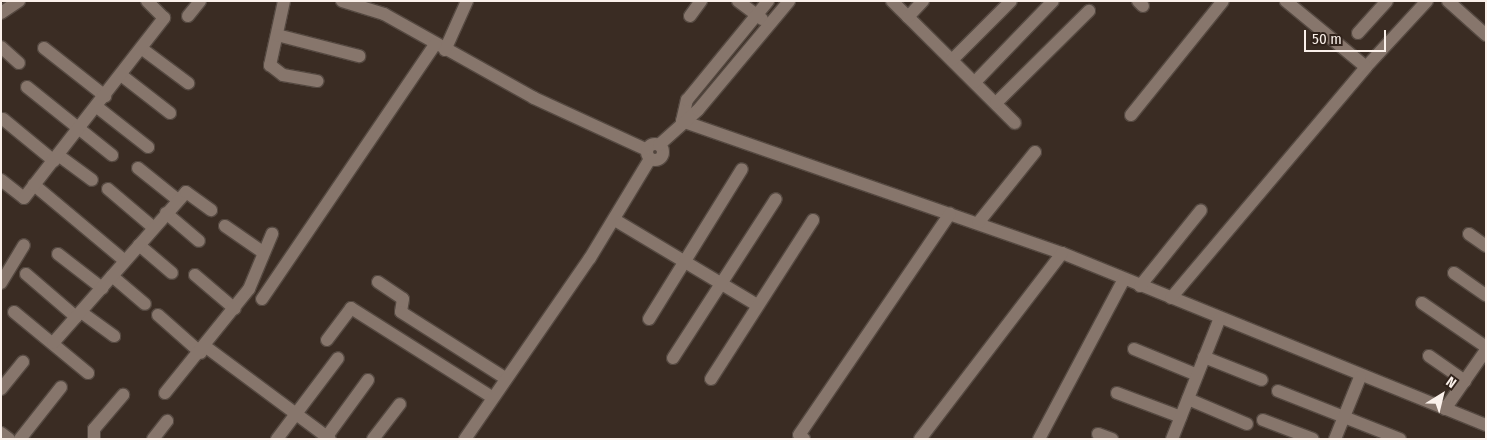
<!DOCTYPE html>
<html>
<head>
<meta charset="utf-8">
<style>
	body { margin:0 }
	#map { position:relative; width:1487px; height:440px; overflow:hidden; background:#3a2c23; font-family:"Fira Sans Condensed",sans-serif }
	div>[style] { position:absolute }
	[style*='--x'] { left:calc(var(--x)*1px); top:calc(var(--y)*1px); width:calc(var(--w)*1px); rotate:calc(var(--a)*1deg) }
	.roads { filter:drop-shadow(1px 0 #554941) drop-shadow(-1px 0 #554941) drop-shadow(0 1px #554941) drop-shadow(0 -1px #554941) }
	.minor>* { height:12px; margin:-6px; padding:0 6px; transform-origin:6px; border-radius:6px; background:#87766c }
	.minor>.ring { margin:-6px; padding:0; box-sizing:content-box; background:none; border:12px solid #87766c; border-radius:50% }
	span { translate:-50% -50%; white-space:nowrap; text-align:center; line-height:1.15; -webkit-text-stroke:4px #30221a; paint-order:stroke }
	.frame { position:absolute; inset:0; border:2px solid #faf0ea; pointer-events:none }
	.north { position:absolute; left:1417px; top:370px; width:50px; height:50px; -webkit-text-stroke:4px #30221a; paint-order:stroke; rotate:36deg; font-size:14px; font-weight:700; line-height:20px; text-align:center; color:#faf0ea }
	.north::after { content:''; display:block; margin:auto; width:18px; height:22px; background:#faf0ea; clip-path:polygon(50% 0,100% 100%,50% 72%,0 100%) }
	.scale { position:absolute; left:1304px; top:30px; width:82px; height:22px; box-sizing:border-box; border:2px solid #faf0ea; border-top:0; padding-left:6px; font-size:15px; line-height:18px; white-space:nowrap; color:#faf0ea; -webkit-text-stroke:4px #30221a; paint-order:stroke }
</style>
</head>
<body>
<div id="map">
	<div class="roads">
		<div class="minor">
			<i style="--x:284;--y:1;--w:66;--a:102.3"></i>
			<i style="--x:270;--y:65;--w:16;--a:38"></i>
			<i style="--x:283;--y:75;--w:35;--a:10"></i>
			<i style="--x:342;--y:1;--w:44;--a:17.2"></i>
			<i style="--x:384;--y:14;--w:172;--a:29.2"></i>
			<i style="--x:534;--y:98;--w:124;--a:24.7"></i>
			<i style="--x:738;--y:1;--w:30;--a:37"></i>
			<i style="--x:892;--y:1;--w:173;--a:44.8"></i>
			<i style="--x:1138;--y:1;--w:7;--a:45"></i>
			<i style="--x:1448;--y:1;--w:51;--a:41.8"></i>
			<i style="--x:1;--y:13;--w:22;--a:-34"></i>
			<i style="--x:188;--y:16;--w:19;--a:-51"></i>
			<i style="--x:690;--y:16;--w:19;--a:-54"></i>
			<i style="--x:908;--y:17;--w:22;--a:-47"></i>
			<i style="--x:1358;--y:33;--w:43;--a:-47.8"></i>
			<i style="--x:277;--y:35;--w:85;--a:14.4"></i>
			<i style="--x:1;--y:47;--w:24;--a:42"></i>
			<i style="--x:44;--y:48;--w:78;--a:38.2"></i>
			<i style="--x:141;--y:48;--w:59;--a:36.7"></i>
			<i style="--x:445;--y:50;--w:54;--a:-65.8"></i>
			<i style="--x:952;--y:60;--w:83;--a:-45"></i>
			<i style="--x:1366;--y:67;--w:90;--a:-47.3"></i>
			<i style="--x:121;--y:75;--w:62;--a:37.8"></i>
			<i style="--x:975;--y:82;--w:112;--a:-46.1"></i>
			<i style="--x:27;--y:87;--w:109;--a:38.7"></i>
			<i style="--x:996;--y:103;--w:131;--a:-44.7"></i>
			<i style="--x:97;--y:107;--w:65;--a:38.1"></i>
			<i style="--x:1131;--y:115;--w:146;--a:-51.1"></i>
			<i style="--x:3;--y:119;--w:66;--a:39.5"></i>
			<i style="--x:682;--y:121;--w:402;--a:19.2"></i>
			<i style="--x:1062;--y:253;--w:458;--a:22.1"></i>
			<i style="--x:682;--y:121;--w:22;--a:-77"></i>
			<i style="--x:687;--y:100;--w:128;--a:-50.7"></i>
			<i class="ring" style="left:647px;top:144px;width:4px;height:4px"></i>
			<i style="--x:659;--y:145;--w:52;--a:-41.9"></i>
			<i style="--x:698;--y:110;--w:142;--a:-50.1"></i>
			<i style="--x:58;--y:155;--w:42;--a:36.3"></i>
			<i style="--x:138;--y:168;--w:51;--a:38.7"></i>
			<i style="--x:1;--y:180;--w:29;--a:38"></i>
			<i style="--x:24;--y:198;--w:16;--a:-52"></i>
			<i style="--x:108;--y:189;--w:60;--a:40.3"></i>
			<i style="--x:166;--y:213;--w:43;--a:40.3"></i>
			<i style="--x:615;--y:220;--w:165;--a:30.9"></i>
			<i style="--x:978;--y:223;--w:91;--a:-51.2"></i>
			<i style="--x:225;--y:226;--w:47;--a:34.7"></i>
			<i style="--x:1469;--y:234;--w:21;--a:35"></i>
			<i style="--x:139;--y:245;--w:43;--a:40.3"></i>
			<i style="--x:58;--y:254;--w:56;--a:37.7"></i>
			<i style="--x:125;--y:261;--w:119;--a:-140.1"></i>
			<i style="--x:34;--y:185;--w:212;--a:-52.1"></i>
			<i style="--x:164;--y:18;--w:24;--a:-135"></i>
			<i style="--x:1454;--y:273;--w:39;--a:35"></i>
			<i style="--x:26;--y:274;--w:66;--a:40.7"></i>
			<i style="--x:195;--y:275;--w:52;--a:40.4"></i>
			<i style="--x:112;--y:276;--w:43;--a:40.3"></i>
			<i style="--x:378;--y:282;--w:30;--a:34"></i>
			<i style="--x:403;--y:299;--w:13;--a:99"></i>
			<i style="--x:401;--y:312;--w:123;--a:32.4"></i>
			<i style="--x:1;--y:283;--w:44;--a:-58.8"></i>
			<i style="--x:1140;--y:286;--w:97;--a:-51.2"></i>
			<i style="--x:1171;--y:298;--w:302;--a:-49.8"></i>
			<i style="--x:1366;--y:67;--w:104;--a:-140.5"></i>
			<i style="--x:262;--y:299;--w:308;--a:-55.8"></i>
			<i style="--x:1422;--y:303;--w:78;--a:34.5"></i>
			<i style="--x:14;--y:312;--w:96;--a:39.5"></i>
			<i style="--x:81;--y:312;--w:41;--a:36"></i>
			<i style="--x:158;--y:315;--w:57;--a:41.5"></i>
			<i style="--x:649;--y:319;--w:176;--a:-58.2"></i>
			<i style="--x:327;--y:340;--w:40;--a:-53"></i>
			<i style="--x:351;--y:308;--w:167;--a:32.3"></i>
			<i style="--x:53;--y:343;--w:201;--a:-48.6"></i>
			<i style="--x:186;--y:192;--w:31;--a:36"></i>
			<i style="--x:206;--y:347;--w:154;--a:36.6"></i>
			<i style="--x:1134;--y:349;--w:68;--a:22.4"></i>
			<i style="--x:1429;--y:356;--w:44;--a:34.8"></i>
			<i style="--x:1204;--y:357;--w:62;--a:21.6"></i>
			<i style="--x:673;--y:358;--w:189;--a:-57.1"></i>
			<i style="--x:711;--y:379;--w:189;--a:-57.3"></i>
			<i style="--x:1;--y:389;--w:35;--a:-51"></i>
			<i style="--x:1278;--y:391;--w:131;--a:21.5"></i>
			<i style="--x:165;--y:393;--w:134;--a:-51.1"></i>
			<i style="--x:249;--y:289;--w:60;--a:-67.3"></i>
			<i style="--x:1117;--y:393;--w:68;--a:20.6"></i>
			<i style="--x:1188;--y:399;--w:64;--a:23"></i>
			<i style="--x:1445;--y:409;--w:72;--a:-55.2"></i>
			<i style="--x:1263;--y:420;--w:53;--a:20.8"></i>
			<i style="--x:1;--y:433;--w:10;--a:37"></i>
			<i style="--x:1098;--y:434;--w:15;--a:20"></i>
			<i style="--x:20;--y:439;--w:66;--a:-51.7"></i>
			<i style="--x:94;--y:439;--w:10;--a:-90"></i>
			<i style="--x:94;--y:429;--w:45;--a:-49.5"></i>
			<i style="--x:153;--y:439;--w:23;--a:-52"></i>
			<i style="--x:277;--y:439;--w:101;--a:-53"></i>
			<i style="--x:325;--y:439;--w:73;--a:-53.9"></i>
			<i style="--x:373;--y:439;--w:44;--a:-52.4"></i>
			<i style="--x:465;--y:439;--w:220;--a:-55.4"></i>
			<i style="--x:590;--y:258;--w:116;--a:-58.8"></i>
			<i style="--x:804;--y:439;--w:6;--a:-141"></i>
			<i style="--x:799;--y:435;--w:268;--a:-55.7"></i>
			<i style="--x:920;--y:439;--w:234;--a:-52.6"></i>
			<i style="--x:1039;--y:439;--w:181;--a:-62"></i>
			<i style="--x:1172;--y:439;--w:130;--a:-68.4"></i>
			<i style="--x:1335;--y:439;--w:67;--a:-68"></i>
		</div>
	</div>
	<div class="frame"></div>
	<div class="north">N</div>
	<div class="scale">50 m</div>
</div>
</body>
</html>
